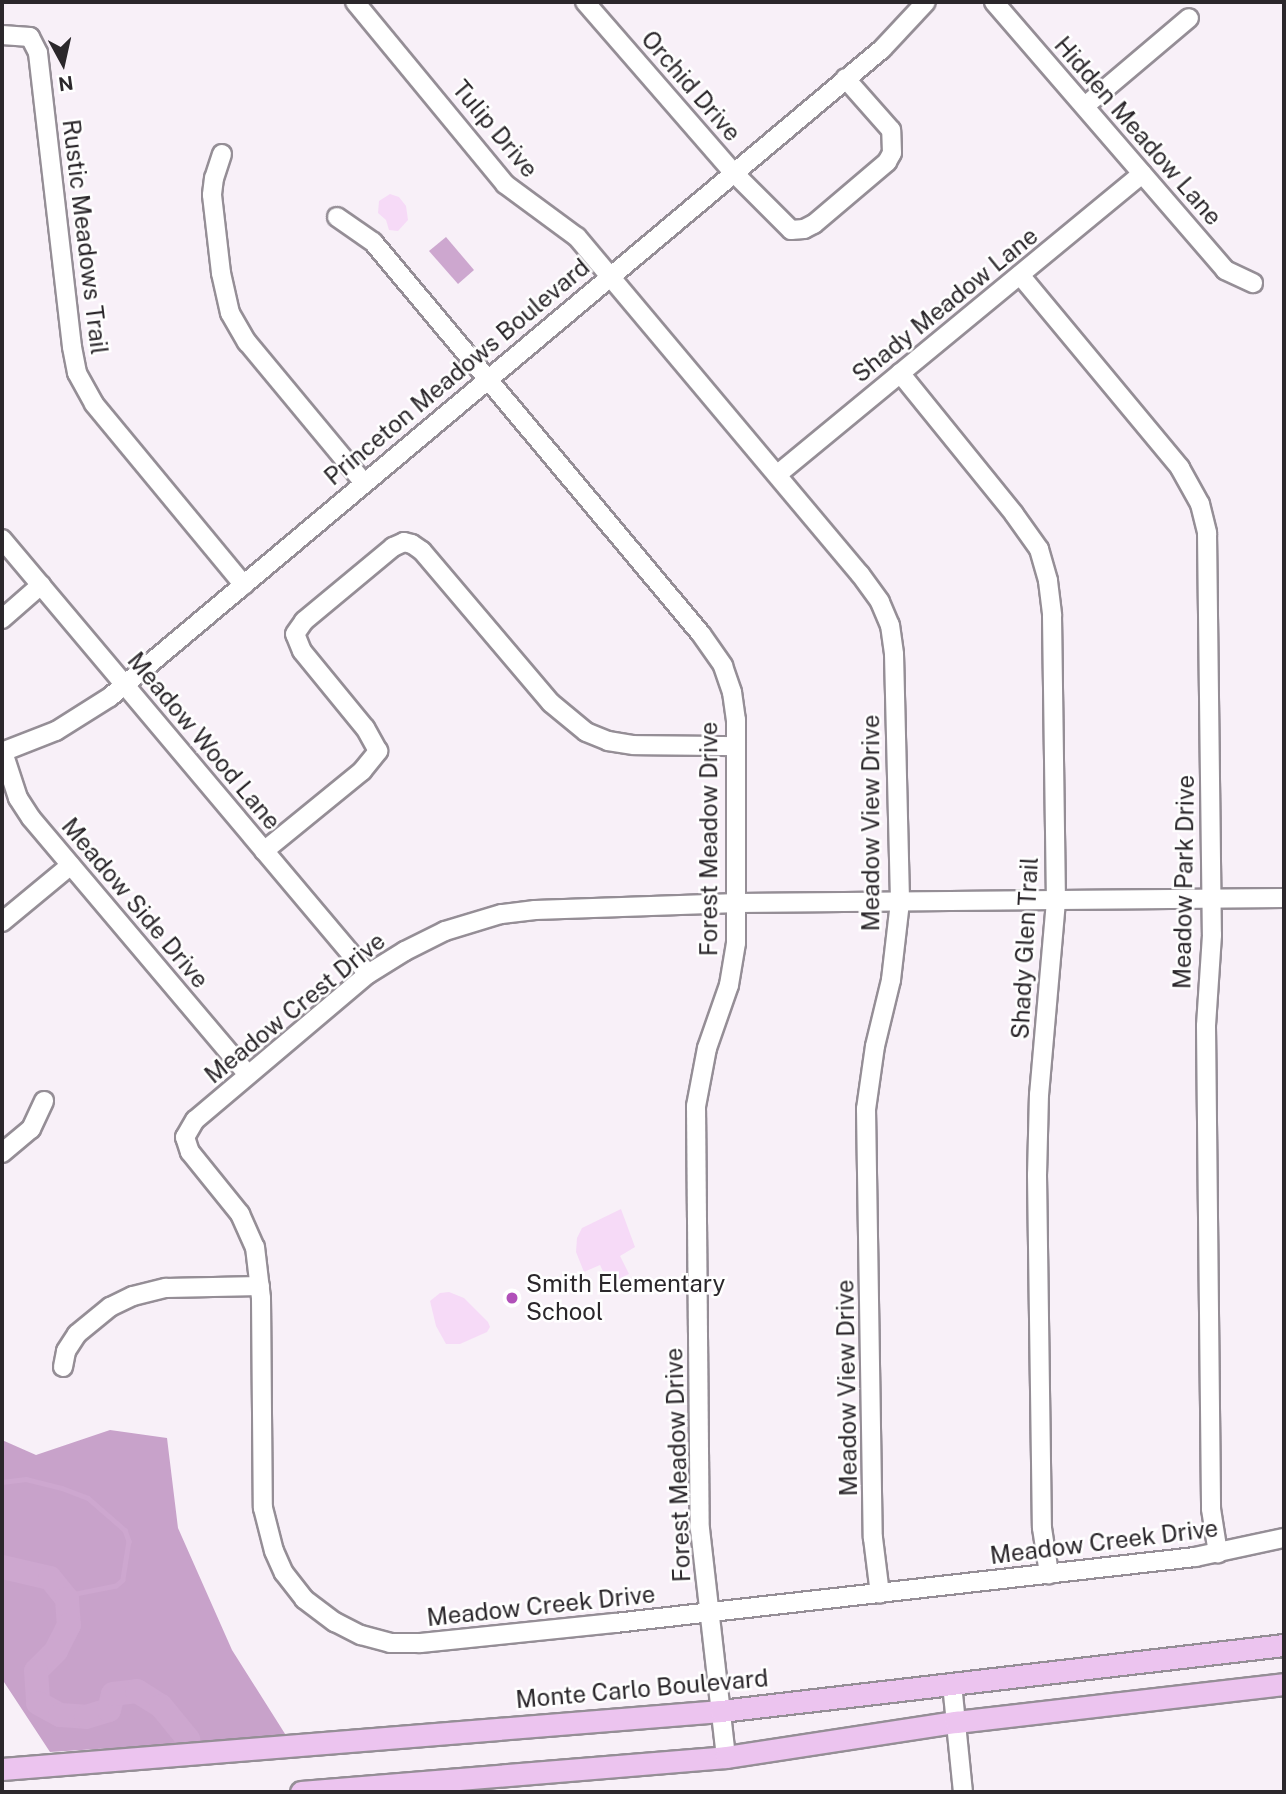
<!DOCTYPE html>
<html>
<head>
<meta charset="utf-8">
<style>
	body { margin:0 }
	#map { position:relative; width:1286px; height:1794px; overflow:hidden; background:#f8f0f8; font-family:"Public Sans",sans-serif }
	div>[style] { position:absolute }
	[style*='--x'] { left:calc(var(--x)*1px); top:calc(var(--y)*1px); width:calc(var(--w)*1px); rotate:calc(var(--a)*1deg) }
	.green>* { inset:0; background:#f6daf7 }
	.forest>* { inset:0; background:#c8a2ca }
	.water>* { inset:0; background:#cda7cf }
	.stream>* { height:4.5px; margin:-2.25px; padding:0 2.25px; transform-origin:2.25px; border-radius:2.25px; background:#cda7cf }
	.river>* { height:24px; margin:-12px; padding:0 12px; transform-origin:12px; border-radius:12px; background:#cda7cf }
	.roads { filter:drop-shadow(2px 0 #958e96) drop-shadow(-2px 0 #958e96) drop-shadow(0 2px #958e96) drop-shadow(0 -2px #958e96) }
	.minor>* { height:18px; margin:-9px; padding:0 9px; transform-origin:9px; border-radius:9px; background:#fff }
	.major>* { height:21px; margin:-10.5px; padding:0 10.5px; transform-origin:10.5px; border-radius:10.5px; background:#ecc4ef }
	.dots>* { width:19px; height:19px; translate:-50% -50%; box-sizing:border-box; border:4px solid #fff; border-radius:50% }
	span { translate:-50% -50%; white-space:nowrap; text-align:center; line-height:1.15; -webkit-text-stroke:5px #fff; paint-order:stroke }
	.street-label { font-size:24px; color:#2b272b }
	.poi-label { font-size:24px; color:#2b272b }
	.left { translate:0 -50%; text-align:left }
	.frame { position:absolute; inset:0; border:4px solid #2b272b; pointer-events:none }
	.north { position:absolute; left:28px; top:28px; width:70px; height:70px; -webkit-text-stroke:5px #fff; paint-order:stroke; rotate:172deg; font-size:19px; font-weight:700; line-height:28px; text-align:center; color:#2b272b }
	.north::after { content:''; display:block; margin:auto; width:24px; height:32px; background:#2b272b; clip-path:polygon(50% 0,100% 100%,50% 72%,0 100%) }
</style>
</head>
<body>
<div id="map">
	<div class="green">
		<i style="clip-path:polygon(390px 194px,399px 197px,406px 206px,408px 220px,398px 231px,389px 230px,386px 220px,378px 213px,379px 201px)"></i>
		<i style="clip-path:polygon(621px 1209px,635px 1247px,620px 1256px,629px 1274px,609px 1284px,600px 1265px,584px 1272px,576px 1252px,577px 1238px,582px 1228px)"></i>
		<i style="clip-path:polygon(449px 1292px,464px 1298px,488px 1322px,490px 1327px,487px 1332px,460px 1344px,446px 1344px,436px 1326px,430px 1301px,440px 1293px)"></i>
	</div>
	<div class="forest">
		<i style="clip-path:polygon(110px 1430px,167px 1438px,178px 1528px,232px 1650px,287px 1737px,50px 1752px,2px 1679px,2px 1440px,36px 1455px)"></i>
	</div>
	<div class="water">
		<i style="clip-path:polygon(446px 237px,474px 270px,458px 284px,429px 251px)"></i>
	</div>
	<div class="stream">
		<i style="--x:2;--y:1482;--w:24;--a:-7"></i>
		<i style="--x:26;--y:1479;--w:37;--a:14"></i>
		<i style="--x:62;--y:1488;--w:28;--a:21"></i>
		<i style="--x:88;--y:1498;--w:49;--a:40.9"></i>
		<i style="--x:125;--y:1530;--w:12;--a:70"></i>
		<i style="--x:129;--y:1541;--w:39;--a:99"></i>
		<i style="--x:123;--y:1580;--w:9;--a:139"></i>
		<i style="--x:116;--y:1586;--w:41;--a:168.7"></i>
		<i style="--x:76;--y:1594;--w:10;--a:151"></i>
	</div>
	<div class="river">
		<i style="--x:2;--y:1567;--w:49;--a:12.9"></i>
		<i style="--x:50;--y:1578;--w:27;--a:51"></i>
		<i style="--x:67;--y:1599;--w:26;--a:86"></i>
		<i style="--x:69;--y:1625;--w:29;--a:117"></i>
		<i style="--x:56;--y:1651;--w:28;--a:135"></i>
		<i style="--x:36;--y:1671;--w:32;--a:86"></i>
		<i style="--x:38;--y:1703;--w:25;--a:29"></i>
		<i style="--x:60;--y:1715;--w:26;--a:4"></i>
		<i style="--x:86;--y:1717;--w:24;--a:-17"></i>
		<i style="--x:109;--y:1710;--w:16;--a:-76"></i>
		<i style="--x:113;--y:1694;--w:24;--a:-7"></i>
		<i style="--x:137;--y:1691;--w:28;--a:32"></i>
		<i style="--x:161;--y:1706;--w:43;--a:50.7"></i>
	</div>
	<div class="roads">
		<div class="minor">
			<i style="--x:355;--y:2;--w:236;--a:50.5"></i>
			<i style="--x:505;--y:184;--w:89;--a:36.4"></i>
			<i style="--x:577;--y:237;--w:440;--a:50"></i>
			<i style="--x:860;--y:574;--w:34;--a:54"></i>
			<i style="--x:880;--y:602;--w:25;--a:67"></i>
			<i style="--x:890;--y:625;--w:29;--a:82"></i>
			<i style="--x:894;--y:654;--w:248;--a:88.6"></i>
			<i style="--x:900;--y:902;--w:79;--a:96.6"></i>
			<i style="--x:891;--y:980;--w:68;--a:103.6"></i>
			<i style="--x:875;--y:1046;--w:64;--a:98.1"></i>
			<i style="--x:866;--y:1109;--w:429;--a:89.1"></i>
			<i style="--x:873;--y:1538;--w:56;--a:82.9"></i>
			<i style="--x:585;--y:2;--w:225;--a:49"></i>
			<i style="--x:733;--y:172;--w:82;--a:45"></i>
			<i style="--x:791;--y:230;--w:13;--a:-4"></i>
			<i style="--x:804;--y:229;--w:11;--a:-27"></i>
			<i style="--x:814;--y:224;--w:96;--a:-40.3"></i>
			<i style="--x:887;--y:162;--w:10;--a:-61"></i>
			<i style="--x:892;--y:153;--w:23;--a:-92"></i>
			<i style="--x:891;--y:130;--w:69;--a:-131.5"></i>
			<i style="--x:994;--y:2;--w:354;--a:49.2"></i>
			<i style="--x:1225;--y:270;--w:31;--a:25"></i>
			<i style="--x:2;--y:35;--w:28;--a:4"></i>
			<i style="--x:30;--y:37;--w:18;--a:63"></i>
			<i style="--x:38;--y:53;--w:296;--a:83.4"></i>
			<i style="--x:72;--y:347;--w:26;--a:79"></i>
			<i style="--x:77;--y:373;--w:35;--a:61"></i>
			<i style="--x:94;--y:404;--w:235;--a:50.4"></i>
			<i style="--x:1085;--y:106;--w:136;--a:-40.2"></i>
			<i style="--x:222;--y:154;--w:25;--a:108"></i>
			<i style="--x:214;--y:178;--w:17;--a:97"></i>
			<i style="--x:212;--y:195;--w:79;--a:83.4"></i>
			<i style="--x:221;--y:273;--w:41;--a:77.3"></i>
			<i style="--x:230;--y:313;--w:34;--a:60"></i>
			<i style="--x:247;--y:342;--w:183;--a:50.3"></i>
			<i style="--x:337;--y:217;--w:44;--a:34.8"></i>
			<i style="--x:373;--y:242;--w:511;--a:50.08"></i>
			<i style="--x:701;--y:634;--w:39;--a:55"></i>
			<i style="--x:723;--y:666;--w:28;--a:71"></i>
			<i style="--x:732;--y:692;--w:28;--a:82"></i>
			<i style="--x:736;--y:720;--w:223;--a:90"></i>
			<i style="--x:736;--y:943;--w:43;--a:99.5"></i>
			<i style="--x:729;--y:985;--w:67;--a:109.2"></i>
			<i style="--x:707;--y:1048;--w:59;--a:100.7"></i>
			<i style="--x:696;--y:1106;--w:423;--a:89.5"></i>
			<i style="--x:700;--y:1529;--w:229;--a:83.5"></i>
			<i style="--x:1020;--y:275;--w:251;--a:50.3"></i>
			<i style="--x:1180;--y:468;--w:41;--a:60.9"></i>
			<i style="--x:1200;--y:504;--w:30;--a:76"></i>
			<i style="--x:1207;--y:533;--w:402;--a:89.3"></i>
			<i style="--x:1212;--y:935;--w:91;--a:93.8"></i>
			<i style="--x:1206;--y:1026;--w:483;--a:89.4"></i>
			<i style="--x:1211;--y:1509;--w:45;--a:81"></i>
			<i style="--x:900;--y:373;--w:181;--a:51"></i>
			<i style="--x:1014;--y:514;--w:43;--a:54.5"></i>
			<i style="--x:1039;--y:549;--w:33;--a:74"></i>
			<i style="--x:1048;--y:581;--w:35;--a:83"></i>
			<i style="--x:1052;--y:616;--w:285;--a:89.2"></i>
			<i style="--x:1056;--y:901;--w:194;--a:95"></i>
			<i style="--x:1039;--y:1094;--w:81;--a:91.4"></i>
			<i style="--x:1037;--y:1175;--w:353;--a:89.2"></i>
			<i style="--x:1042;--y:1528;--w:47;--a:81.3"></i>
			<i style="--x:778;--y:474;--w:472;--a:-39.5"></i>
			<i style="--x:2;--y:539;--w:568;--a:49.92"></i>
			<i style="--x:2;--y:619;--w:52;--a:-41.1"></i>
			<i style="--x:2;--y:752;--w:58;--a:-21.3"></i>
			<i style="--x:56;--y:731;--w:64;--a:-32.2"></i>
			<i style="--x:110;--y:697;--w:1008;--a:-40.01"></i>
			<i style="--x:882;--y:49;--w:64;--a:-46.9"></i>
			<i style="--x:3;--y:752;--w:48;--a:71.9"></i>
			<i style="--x:18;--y:798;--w:24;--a:57"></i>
			<i style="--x:31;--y:818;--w:336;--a:49.8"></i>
			<i style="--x:264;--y:851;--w:127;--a:-39.2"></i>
			<i style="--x:362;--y:771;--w:26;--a:-51"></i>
			<i style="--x:378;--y:751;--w:26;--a:-119"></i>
			<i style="--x:365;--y:728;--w:99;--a:-129.3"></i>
			<i style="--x:302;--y:651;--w:18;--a:-112"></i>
			<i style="--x:295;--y:634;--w:16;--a:-55"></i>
			<i style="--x:304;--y:621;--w:116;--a:-39.7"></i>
			<i style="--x:393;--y:547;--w:12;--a:-24"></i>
			<i style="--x:404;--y:542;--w:8;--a:14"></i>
			<i style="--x:412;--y:544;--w:12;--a:35"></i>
			<i style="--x:422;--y:551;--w:199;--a:49.7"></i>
			<i style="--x:551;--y:703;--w:45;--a:39.6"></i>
			<i style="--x:586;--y:732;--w:24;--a:22"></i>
			<i style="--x:608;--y:741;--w:26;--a:9"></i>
			<i style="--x:634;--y:745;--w:102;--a:0.6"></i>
			<i style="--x:1284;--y:898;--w:546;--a:179.48"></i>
			<i style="--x:738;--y:903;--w:203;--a:178"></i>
			<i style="--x:535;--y:910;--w:34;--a:173"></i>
			<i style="--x:501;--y:914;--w:59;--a:163.1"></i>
			<i style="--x:445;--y:931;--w:45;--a:153.4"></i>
			<i style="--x:405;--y:951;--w:44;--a:148.1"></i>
			<i style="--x:368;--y:974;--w:226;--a:139.8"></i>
			<i style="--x:195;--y:1120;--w:20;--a:120"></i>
			<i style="--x:185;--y:1137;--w:16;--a:72"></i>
			<i style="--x:190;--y:1152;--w:80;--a:51.1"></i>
			<i style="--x:240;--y:1214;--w:36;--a:66"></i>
			<i style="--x:255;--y:1247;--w:51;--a:83.3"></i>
			<i style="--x:261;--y:1298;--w:210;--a:89.5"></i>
			<i style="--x:263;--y:1508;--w:44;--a:75.7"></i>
			<i style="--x:274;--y:1551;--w:24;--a:66"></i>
			<i style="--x:284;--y:1573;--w:33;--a:52"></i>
			<i style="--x:304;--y:1599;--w:39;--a:37"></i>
			<i style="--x:335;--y:1622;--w:29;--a:27"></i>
			<i style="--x:361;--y:1635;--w:30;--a:15"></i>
			<i style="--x:390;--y:1643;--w:30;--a:0"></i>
			<i style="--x:420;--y:1643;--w:196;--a:-5.9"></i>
			<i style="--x:615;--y:1623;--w:584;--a:-6.49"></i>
			<i style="--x:1195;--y:1557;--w:91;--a:-12.1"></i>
			<i style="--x:2;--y:922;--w:89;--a:-39.6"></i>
			<i style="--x:2;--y:1153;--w:38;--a:-40"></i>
			<i style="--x:31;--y:1129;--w:31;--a:-65"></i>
			<i style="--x:63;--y:1367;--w:16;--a:-79"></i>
			<i style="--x:66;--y:1351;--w:20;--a:-57"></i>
			<i style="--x:77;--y:1334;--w:43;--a:-39.3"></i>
			<i style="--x:110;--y:1307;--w:25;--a:-26"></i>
			<i style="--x:133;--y:1296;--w:34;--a:-14"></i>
			<i style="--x:166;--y:1288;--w:94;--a:-1.2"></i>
			<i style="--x:952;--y:1684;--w:109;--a:84.2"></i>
		</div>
		<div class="major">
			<i style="--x:2;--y:1769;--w:721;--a:-4.61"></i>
			<i style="--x:721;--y:1711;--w:567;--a:-6.69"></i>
			<i style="--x:301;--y:1792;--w:426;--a:-4.7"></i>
			<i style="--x:726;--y:1757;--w:233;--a:-8.7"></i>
			<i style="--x:956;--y:1722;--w:330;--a:-6.6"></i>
		</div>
	</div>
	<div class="dots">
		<i style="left:512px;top:1298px;background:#b150b9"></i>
	</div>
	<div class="street-label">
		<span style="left:691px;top:86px;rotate:49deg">Orchid Drive</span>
		<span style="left:495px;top:129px;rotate:50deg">Tulip Drive</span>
		<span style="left:1138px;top:131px;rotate:49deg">Hidden Meadow Lane</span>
		<span style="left:85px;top:237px;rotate:83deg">Rustic Meadows Trail</span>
		<span style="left:945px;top:305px;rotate:-39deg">Shady Meadow Lane</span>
		<span style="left:457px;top:372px;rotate:-40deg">Princeton Meadows Boulevard</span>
		<span style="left:204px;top:741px;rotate:50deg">Meadow Wood Lane</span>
		<span style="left:871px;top:823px;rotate:-90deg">Meadow View Drive</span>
		<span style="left:709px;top:839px;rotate:-90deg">Forest Meadow Drive</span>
		<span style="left:1184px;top:882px;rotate:-89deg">Meadow Park Drive</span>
		<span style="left:135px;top:903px;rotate:50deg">Meadow Side Drive</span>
		<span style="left:1025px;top:948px;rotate:-87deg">Shady Glen Trail</span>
		<span style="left:295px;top:1008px;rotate:-39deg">Meadow Crest Drive</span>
		<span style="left:847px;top:1388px;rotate:-91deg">Meadow View Drive</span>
		<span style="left:678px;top:1465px;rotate:-92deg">Forest Meadow Drive</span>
		<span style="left:1104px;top:1542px;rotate:-7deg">Meadow Creek Drive</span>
		<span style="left:541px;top:1606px;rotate:-6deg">Meadow Creek Drive</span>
		<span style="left:642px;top:1689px;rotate:-5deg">Monte Carlo Boulevard</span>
	</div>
	<div class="poi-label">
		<span class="left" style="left:526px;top:1298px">Smith Elementary<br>School</span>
	</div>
	<div class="frame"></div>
	<div class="north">N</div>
</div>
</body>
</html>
